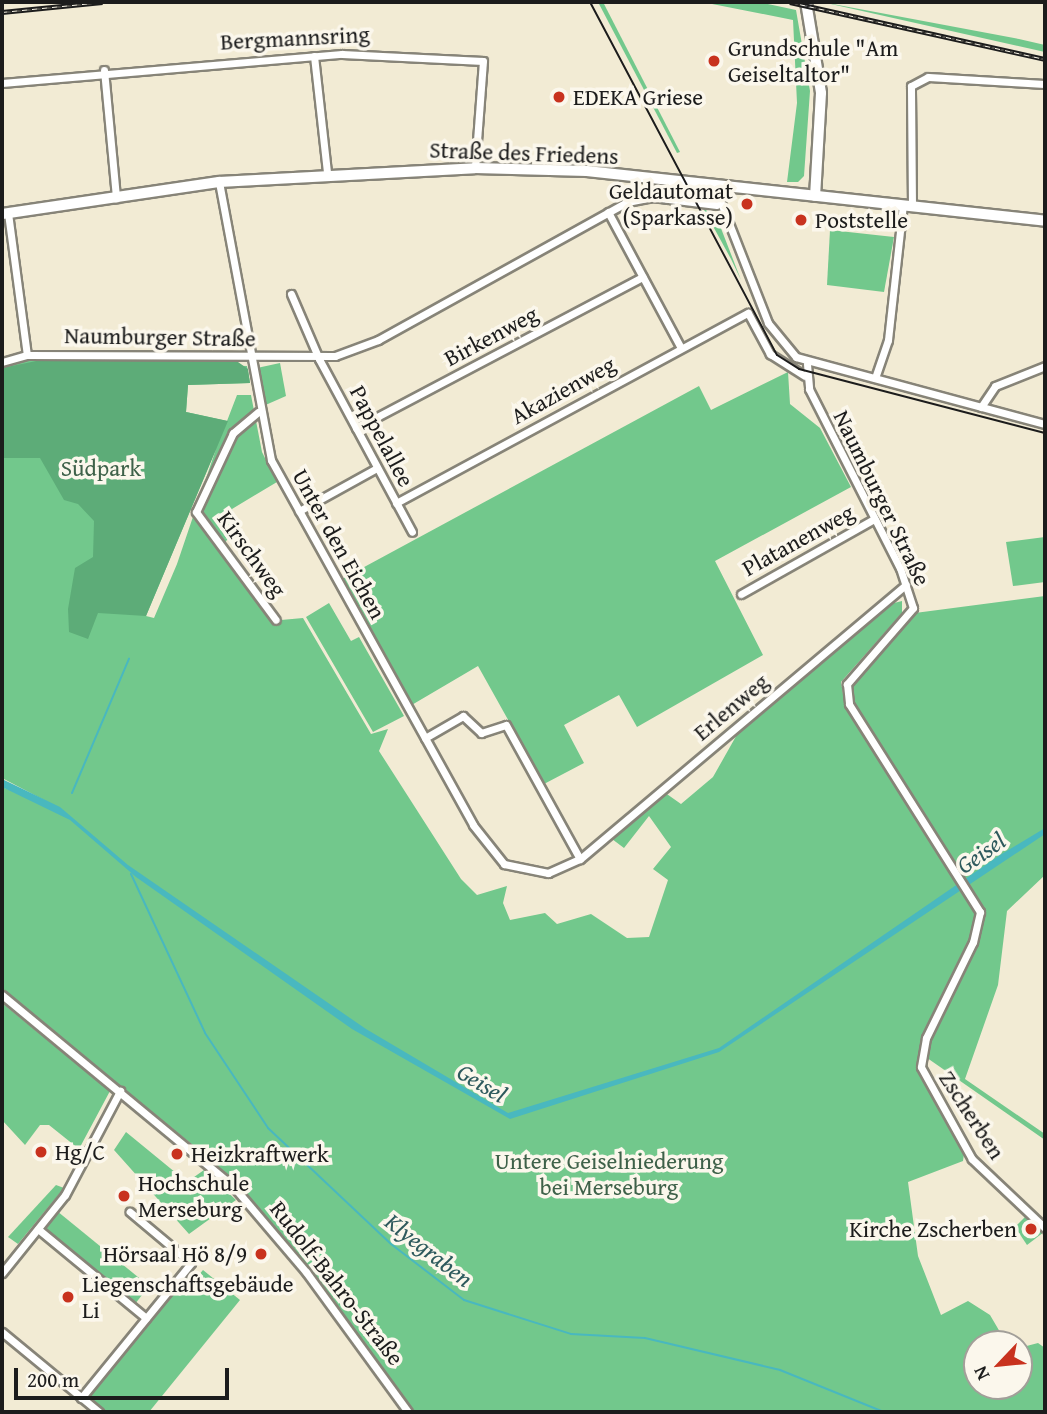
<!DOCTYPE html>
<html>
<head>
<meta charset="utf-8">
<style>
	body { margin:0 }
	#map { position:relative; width:1047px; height:1414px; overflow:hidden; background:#f2ebd4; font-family:"Gentium Book Plus",serif }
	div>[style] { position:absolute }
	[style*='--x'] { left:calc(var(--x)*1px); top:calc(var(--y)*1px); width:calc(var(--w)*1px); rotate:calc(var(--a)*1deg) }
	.green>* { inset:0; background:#72c88c }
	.forest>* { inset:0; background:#5dac78 }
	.water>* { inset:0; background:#49b8bf }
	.stream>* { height:2px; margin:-1px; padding:0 1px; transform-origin:1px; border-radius:1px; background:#49b8bf }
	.roads { filter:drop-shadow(2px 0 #878478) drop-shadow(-2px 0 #878478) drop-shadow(0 2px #878478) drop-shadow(0 -2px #878478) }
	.street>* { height:7px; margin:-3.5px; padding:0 3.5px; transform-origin:3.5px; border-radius:3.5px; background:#fff }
	.secondary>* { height:10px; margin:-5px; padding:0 5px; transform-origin:5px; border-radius:5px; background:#fff }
	.tram>* { height:2px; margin:-1px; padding:0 1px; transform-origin:1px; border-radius:1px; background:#1c1c1c }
	.rail>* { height:4.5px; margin-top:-2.25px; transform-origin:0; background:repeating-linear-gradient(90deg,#fbf7ec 0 5px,#1c1c1c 0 10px); box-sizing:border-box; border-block:2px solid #1c1c1c }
	.dots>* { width:19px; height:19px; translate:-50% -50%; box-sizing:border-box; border:4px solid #fbf7ec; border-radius:50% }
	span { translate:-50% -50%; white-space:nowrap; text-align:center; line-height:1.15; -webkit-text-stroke:7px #fbf7ec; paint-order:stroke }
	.street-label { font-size:23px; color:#1c1c1c }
	.poi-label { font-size:23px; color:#1c1c1c }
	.left { translate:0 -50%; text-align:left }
	.right { translate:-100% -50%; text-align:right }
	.park-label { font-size:23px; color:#3e6149 }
	.water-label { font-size:24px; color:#2e5a5d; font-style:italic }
	.frame { position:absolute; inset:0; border:4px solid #1c1c1c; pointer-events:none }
	.north { position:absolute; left:963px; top:1330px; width:70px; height:70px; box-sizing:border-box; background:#fbf7ec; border:2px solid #a29f99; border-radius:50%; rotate:244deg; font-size:19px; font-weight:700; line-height:28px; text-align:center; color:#1c1c1c }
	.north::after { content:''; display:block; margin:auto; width:24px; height:32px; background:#c8321e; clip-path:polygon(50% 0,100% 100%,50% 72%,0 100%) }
	.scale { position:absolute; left:14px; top:1368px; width:215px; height:32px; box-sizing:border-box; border:4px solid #1c1c1c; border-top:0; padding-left:9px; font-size:21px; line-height:24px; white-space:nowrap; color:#1c1c1c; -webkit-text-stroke:5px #fbf7ec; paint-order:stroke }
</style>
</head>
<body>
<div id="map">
	<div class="green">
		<i style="clip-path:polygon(598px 2px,603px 2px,680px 152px,677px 153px)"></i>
		<i style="clip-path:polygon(702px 2px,758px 2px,796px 10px,810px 91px,804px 176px,798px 182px,787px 182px,797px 103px,793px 20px)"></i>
		<i style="clip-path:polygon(822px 2px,1019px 39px,1045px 45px,1045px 52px)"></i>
		<i style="clip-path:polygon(703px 208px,717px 218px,741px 280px,731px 259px)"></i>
		<i style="clip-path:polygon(830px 230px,894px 237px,884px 292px,827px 285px)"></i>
		<i style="clip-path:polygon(evenodd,30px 360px,247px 366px,250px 383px,188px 385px,186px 412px,227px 421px,237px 395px,251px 395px,262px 452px,277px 482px,232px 509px,235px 525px,223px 547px,270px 621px,303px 618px,371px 734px,388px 729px,379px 751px,461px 879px,477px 895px,507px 886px,503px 903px,510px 920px,545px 913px,557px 924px,591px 914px,627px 938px,649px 937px,668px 880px,653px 869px,671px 847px,649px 816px,624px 848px,612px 839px,664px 792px,681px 804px,713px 777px,739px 731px,894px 603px,902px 601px,902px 613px,841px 682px,843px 694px,915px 613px,1045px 596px,1045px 875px,1007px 911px,998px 985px,965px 1079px,1045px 1134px,1045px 1140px,920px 1053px,920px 1076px,964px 1154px,963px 1161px,908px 1182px,918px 1256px,941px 1315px,968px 1301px,990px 1315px,1007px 1344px,977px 1344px,977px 1386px,1019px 1386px,1019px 1348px,1038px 1343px,1045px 1348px,1045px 1412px,412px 1412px,262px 1212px,199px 1150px,2px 992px,2px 787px,63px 810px,2px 778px,2px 368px,30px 360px,216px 449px,177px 564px,154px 618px,146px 616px,216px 449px)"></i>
		<i style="clip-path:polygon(280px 363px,286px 396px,261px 407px,257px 368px)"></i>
		<i style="clip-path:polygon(788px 372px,790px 404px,820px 428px,851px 487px,715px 561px,763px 655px,637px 727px,619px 695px,564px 725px,584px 763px,544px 784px,478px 666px,410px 706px,342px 579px,699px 386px,711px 410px)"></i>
		<i style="clip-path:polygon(1045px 537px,1045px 582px,1013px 586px,1006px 542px)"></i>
		<i style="clip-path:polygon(329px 603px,351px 641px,359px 637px,404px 716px,373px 732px,306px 617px)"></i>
		<i style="clip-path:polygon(2px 1003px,110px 1091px,79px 1149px,49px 1125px,40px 1125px,25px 1145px,2px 1120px)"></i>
		<i style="clip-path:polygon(126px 1132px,187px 1182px,204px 1170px,236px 1200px,189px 1234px,114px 1150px)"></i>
		<i style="clip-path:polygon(56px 1185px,64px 1188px,18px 1244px,8px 1237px)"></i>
		<i style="clip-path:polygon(57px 1211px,149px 1286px,135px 1304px,43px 1230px)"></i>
		<i style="clip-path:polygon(1029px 1213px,1044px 1232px,1027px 1245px,1015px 1227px)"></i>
		<i style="clip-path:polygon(203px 1270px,240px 1300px,149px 1412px,107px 1412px,89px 1398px,190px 1272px,197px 1277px)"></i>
	</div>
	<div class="forest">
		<i style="clip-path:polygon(46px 359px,238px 362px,248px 369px,250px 383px,188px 385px,186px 412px,228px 421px,146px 616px,98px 613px,88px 639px,69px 632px,68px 609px,75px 568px,93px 557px,94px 521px,78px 504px,64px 500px,40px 458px,2px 458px,2px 368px)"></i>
	</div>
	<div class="water">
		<i style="clip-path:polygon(2px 779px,60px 807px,128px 865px,366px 1029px,508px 1113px,719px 1048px,1000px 855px,1045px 828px,1045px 834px,719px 1052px,510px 1119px,352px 1029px,136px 877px,70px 820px,2px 787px)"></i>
	</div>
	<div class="stream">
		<i style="--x:72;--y:793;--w:146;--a:-67"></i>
		<i style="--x:131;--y:874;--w:175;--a:65"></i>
		<i style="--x:205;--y:1033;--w:114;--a:56.4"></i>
		<i style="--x:268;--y:1128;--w:169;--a:43.3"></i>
		<i style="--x:391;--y:1244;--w:92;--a:37.5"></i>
		<i style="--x:464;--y:1300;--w:112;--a:17.6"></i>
		<i style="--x:571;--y:1334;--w:74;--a:3.1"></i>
		<i style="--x:645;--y:1338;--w:139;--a:13.3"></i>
		<i style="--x:780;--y:1370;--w:112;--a:22"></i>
	</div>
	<div class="roads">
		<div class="street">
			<i style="--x:314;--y:56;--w:117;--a:83.6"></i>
			<i style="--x:104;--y:70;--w:129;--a:84.6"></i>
			<i style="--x:2;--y:83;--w:341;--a:-4.9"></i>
			<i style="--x:342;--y:54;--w:141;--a:2.8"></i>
			<i style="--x:483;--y:61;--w:107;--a:94.3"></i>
			<i style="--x:219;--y:182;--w:283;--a:79.4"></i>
			<i style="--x:271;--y:460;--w:417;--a:61"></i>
			<i style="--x:473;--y:825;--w:50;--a:51.5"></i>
			<i style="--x:504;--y:864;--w:45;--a:11.6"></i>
			<i style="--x:548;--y:873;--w:35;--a:-24"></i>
			<i style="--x:580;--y:859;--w:426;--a:-40.1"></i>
			<i style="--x:714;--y:185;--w:148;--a:68.6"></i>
			<i style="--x:768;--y:323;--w:44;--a:50.5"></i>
			<i style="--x:796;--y:357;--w:258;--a:15.1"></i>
			<i style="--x:912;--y:205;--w:119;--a:-90.5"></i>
			<i style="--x:911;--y:86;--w:19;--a:-28"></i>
			<i style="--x:928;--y:77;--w:117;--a:3.4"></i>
			<i style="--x:608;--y:212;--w:154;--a:61.8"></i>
			<i style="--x:8;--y:213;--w:143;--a:82.4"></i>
			<i style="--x:291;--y:294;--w:71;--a:66.7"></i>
			<i style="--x:319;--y:359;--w:196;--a:61.7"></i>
			<i style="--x:2;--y:362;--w:26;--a:-16"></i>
			<i style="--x:27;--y:355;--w:308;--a:0.2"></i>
			<i style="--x:335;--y:356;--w:46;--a:-20.4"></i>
			<i style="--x:378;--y:340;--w:285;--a:-29"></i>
			<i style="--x:627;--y:202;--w:25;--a:-11"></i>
			<i style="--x:652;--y:197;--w:65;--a:7"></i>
			<i style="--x:807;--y:364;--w:25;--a:85"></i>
			<i style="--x:809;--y:389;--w:201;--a:63.1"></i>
			<i style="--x:900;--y:568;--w:42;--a:72"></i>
			<i style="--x:913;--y:608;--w:101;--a:131"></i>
			<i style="--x:847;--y:684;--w:20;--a:84"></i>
			<i style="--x:849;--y:704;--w:246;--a:57.8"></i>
			<i style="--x:980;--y:912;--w:31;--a:103"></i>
			<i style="--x:973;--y:942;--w:107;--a:116.1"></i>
			<i style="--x:926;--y:1038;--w:29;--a:100"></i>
			<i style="--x:921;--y:1067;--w:105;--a:61"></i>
			<i style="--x:972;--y:1159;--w:100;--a:43.4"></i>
			<i style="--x:875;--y:378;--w:40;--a:-71.1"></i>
			<i style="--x:888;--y:340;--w:136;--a:-83.7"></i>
			<i style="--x:981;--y:407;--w:25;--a:-56"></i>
			<i style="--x:995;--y:386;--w:54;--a:-21.8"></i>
			<i style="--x:258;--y:412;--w:33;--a:140"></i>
			<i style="--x:233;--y:433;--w:87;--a:115.1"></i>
			<i style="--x:196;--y:512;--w:134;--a:53.5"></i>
			<i style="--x:356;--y:428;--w:324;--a:-27.8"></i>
			<i style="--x:396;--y:503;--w:400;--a:-28.4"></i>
			<i style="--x:748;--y:313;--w:47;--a:61.8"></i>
			<i style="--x:770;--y:354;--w:41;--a:32.2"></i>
			<i style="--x:299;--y:511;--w:89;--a:-28.9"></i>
			<i style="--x:741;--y:594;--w:153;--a:-29.4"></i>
			<i style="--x:425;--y:738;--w:44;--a:-30.1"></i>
			<i style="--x:463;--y:716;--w:25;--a:43"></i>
			<i style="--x:481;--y:733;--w:26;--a:-18"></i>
			<i style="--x:506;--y:725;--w:153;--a:61.1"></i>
			<i style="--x:2;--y:995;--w:298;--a:39.6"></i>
			<i style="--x:232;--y:1185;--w:114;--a:49.6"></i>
			<i style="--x:306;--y:1272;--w:173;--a:53.9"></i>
			<i style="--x:38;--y:1229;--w:140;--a:39.5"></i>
			<i style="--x:2;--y:1273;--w:100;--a:-51.1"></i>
			<i style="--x:65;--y:1195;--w:118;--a:-62.1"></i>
			<i style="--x:2;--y:1332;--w:126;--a:39.5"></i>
			<i style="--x:81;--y:1398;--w:174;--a:-50.8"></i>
			<i style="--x:191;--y:1263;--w:80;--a:-140.1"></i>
		</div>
		<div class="secondary">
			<i style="--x:806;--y:2;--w:92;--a:80.6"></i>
			<i style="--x:821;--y:93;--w:103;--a:93.3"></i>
			<i style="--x:2;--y:214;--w:219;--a:-8.4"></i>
			<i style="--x:219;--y:182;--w:256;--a:-3.1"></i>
			<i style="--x:475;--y:168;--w:112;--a:1.5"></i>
			<i style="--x:587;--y:171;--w:461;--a:6.2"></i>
		</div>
	</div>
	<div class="tram">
		<i style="--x:590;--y:2;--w:399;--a:62.1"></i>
		<i style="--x:777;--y:355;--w:26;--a:32"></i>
		<i style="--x:799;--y:369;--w:254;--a:14.6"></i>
	</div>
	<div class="rail">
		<i style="--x:790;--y:2;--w:261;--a:12.6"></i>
		<i style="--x:2;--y:12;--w:101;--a:-5.7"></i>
	</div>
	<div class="dots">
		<i style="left:714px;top:61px;background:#c8321e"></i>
		<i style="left:559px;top:97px;background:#c8321e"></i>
		<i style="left:747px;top:204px;background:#c8321e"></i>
		<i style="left:801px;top:220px;background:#c8321e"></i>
		<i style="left:41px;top:1152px;background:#c8321e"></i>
		<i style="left:177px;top:1154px;background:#c8321e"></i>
		<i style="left:124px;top:1196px;background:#c8321e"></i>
		<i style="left:1031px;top:1229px;background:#c8321e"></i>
		<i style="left:261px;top:1254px;background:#c8321e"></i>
		<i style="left:68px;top:1297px;background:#c8321e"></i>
	</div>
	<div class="street-label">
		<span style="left:295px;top:38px;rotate:-3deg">Bergmannsring</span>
		<span style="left:524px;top:153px;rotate:2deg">Straße des Friedens</span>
		<span style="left:491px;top:336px;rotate:-28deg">Birkenweg</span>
		<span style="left:160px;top:337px;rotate:1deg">Naumburger Straße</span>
		<span style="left:563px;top:390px;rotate:-29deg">Akazienweg</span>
		<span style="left:382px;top:436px;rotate:62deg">Pappelallee</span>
		<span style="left:882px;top:498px;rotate:64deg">Naumburger Straße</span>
		<span style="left:798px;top:540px;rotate:-29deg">Platanenweg</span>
		<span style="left:339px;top:544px;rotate:61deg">Unter den Eichen</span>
		<span style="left:252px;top:554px;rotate:54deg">Kirschweg</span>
		<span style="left:731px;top:707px;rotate:-40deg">Erlenweg</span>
		<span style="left:972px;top:1115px;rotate:57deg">Zscherben</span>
		<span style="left:337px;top:1283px;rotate:52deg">Rudolf-Bahro-Straße</span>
	</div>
	<div class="poi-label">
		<span class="left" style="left:728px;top:61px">Grundschule "Am<br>Geiseltaltor"</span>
		<span class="left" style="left:573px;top:97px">EDEKA Griese</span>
		<span class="right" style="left:733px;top:204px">Geldautomat<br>(Sparkasse)</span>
		<span class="left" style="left:815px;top:220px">Poststelle</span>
		<span class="left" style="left:55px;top:1152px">Hg/C</span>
		<span class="left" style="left:191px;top:1154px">Heizkraftwerk</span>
		<span class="left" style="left:138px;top:1196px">Hochschule<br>Merseburg</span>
		<span class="right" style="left:1017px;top:1229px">Kirche Zscherben</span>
		<span class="right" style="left:247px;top:1254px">Hörsaal Hö 8/9</span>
		<span class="left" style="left:82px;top:1297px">Liegenschaftsgebäude<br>Li</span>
	</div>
	<div class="park-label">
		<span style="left:101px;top:468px">Südpark</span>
		<span style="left:609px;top:1174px">Untere Geiselniederung<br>bei Merseburg</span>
	</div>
	<div class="water-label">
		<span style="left:981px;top:853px;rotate:-35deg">Geisel</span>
		<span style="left:482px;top:1083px;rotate:31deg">Geisel</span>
		<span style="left:429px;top:1250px;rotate:38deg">Klyegraben</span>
	</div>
	<div class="frame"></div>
	<div class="north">N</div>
	<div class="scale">200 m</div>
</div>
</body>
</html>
